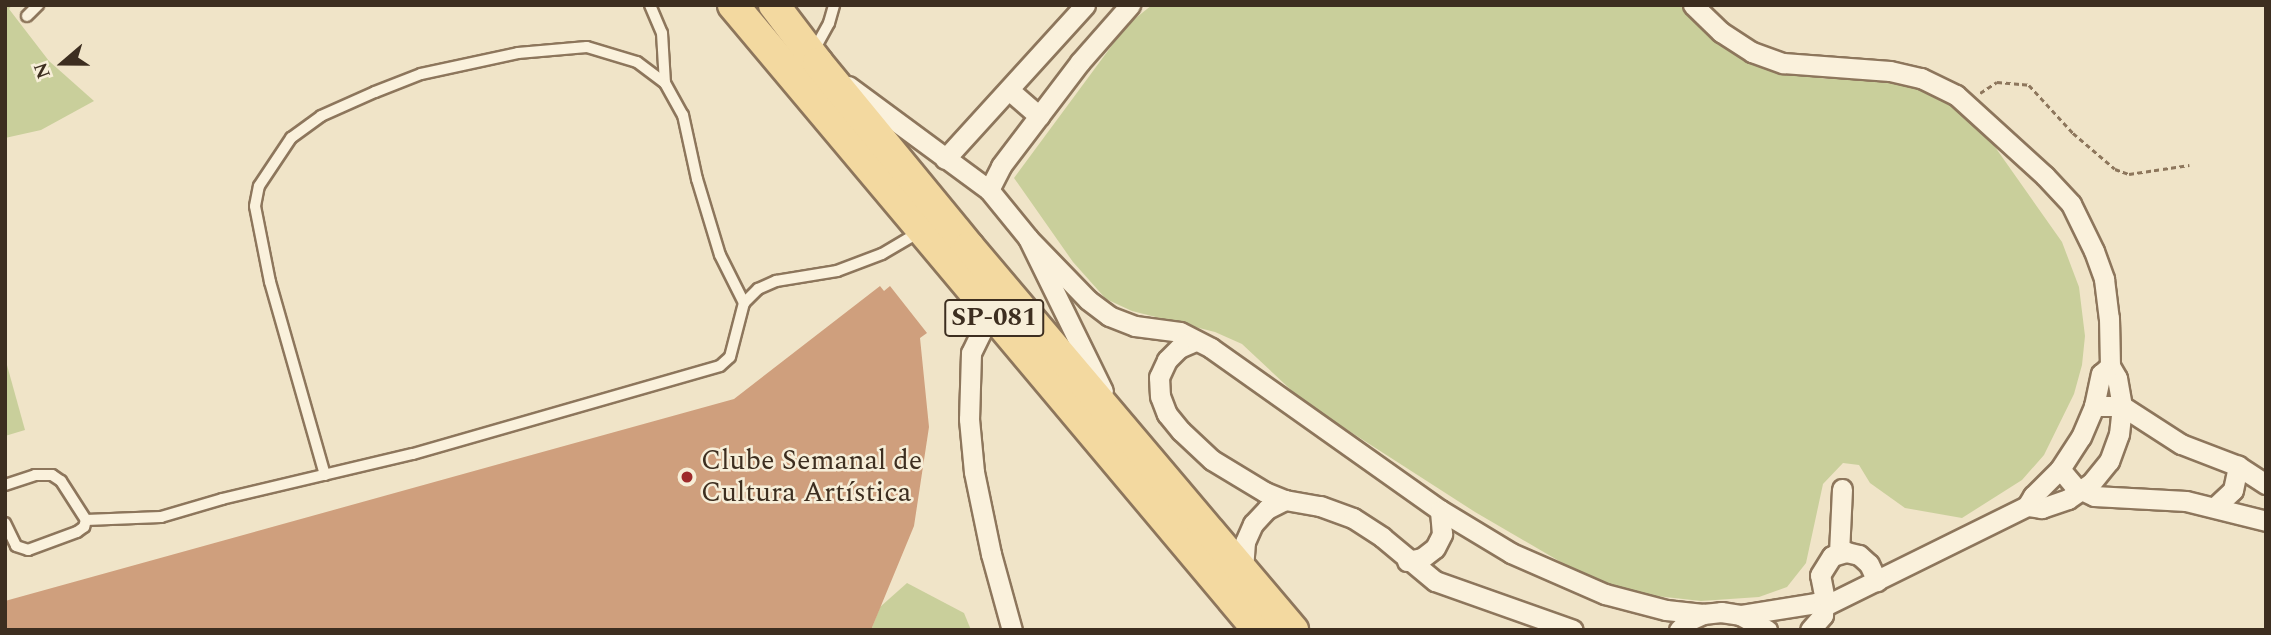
<!DOCTYPE html>
<html>
<head>
<meta charset="utf-8">
<style>
	body { margin:0 }
	#map { position:relative; width:2271px; height:635px; overflow:hidden; background:#f0e4c8; font-family:Spectral,serif }
	div>[style] { position:absolute }
	[style*='--x'] { left:calc(var(--x)*1px); top:calc(var(--y)*1px); width:calc(var(--w)*1px); rotate:calc(var(--a)*1deg) }
	.green>* { inset:0; background:#c9cf9b }
	.building>* { inset:0; background:#cf9f7d }
	.path>* { height:2.5px; margin-top:-1.25px; transform-origin:0; background:repeating-linear-gradient(90deg,#8d765c 0 5px,transparent 0 8.5px) }
	.roads { filter:drop-shadow(2px 0 #8d765c) drop-shadow(-2px 0 #8d765c) drop-shadow(0 2px #8d765c) drop-shadow(0 -2px #8d765c) }
	.lane>* { height:10px; margin:-5px; padding:0 5px; transform-origin:5px; border-radius:5px; background:#faf1dc }
	.street>* { height:19px; margin:-9.5px; padding:0 9.5px; transform-origin:9.5px; border-radius:9.5px; background:#faf1dc }
	.primary>* { height:30px; margin:-15px; padding:0 15px; transform-origin:15px; border-radius:15px; background:#f3d9a0 }
	.dots>* { width:19px; height:19px; translate:-50% -50%; box-sizing:border-box; border:4px solid #f7eed8; border-radius:50% }
	span { translate:-50% -50%; white-space:nowrap; text-align:center; line-height:1.15; -webkit-text-stroke:5px #f7eed8; paint-order:stroke }
	.shield-label span { padding:2px 5px; background:#f7eed8; border:2px solid; border-radius:5px; -webkit-text-stroke-width:0 }
	.shield-label { font-size:26px; color:#3d2e20; font-weight:700 }
	.poi-label { font-size:28px; color:#3d2e20 }
	.left { translate:0 -50%; text-align:left }
	.frame { position:absolute; inset:0; border:7px solid #3d2e20; pointer-events:none }
	.north { position:absolute; left:28px; top:28px; width:70px; height:70px; -webkit-text-stroke:5px #f7eed8; paint-order:stroke; rotate:250deg; font-size:19px; font-weight:700; line-height:28px; text-align:center; color:#3d2e20 }
	.north::after { content:''; display:block; margin:auto; width:24px; height:32px; background:#3d2e20; clip-path:polygon(50% 0,100% 100%,50% 72%,0 100%) }
</style>
</head>
<body>
<div id="map">
	<div class="green">
		<i style="clip-path:polygon(5px 5px,12px 5px,9px 9px,49px 61px,94px 101px,41px 130px,5px 138px)"></i>
		<i style="clip-path:polygon(1152px 5px,1684px 5px,1741px 56px,1802px 75px,1827px 79px,1888px 76px,1929px 87px,1957px 108px,1988px 137px,2062px 242px,2079px 287px,2085px 336px,2082px 365px,2074px 394px,2044px 455px,2022px 480px,1962px 518px,1905px 508px,1870px 483px,1859px 465px,1843px 463px,1823px 484px,1806px 563px,1787px 587px,1759px 597px,1701px 601px,1638px 594px,1595px 582px,1475px 512px,1304px 402px,1242px 344px,1215px 332px,1132px 311px,1106px 299px,1073px 262px,1014px 178px,1127px 25px)"></i>
		<i style="clip-path:polygon(5px 358px,25px 430px,5px 436px)"></i>
		<i style="clip-path:polygon(907px 583px,964px 613px,971px 630px,871px 630px,880px 607px)"></i>
	</div>
	<div class="building">
		<i style="clip-path:polygon(880px 286px,884px 291px,890px 286px,927px 333px,920px 338px,929px 427px,914px 526px,871px 630px,5px 630px,5px 601px,734px 399px)"></i>
	</div>
	<div class="path">
		<i style="--x:1980;--y:93;--w:20;--a:-33"></i>
		<i style="--x:1997;--y:82;--w:32;--a:5"></i>
		<i style="--x:2029;--y:85;--w:65;--a:47.5"></i>
		<i style="--x:2073;--y:133;--w:55;--a:40.6"></i>
		<i style="--x:2115;--y:169;--w:15;--a:20"></i>
		<i style="--x:2129;--y:174;--w:61;--a:-8.5"></i>
	</div>
	<div class="roads">
		<div class="lane">
			<i style="--x:650;--y:5;--w:30;--a:67"></i>
			<i style="--x:662;--y:33;--w:50;--a:86.6"></i>
			<i style="--x:27;--y:16;--w:16;--a:-45"></i>
			<i style="--x:813;--y:52;--w:33;--a:-61"></i>
			<i style="--x:829;--y:23;--w:19;--a:-74"></i>
			<i style="--x:325;--y:475;--w:201;--a:-105.9"></i>
			<i style="--x:270;--y:282;--w:77;--a:-101.2"></i>
			<i style="--x:255;--y:206;--w:20;--a:-79"></i>
			<i style="--x:259;--y:186;--w:58;--a:-56.3"></i>
			<i style="--x:291;--y:138;--w:37;--a:-36"></i>
			<i style="--x:321;--y:116;--w:59;--a:-24"></i>
			<i style="--x:375;--y:92;--w:49;--a:-21.4"></i>
			<i style="--x:421;--y:74;--w:99;--a:-12.2"></i>
			<i style="--x:518;--y:53;--w:69;--a:-5"></i>
			<i style="--x:587;--y:47;--w:52;--a:16.7"></i>
			<i style="--x:637;--y:62;--w:35;--a:37"></i>
			<i style="--x:665;--y:83;--w:37;--a:61"></i>
			<i style="--x:683;--y:115;--w:66;--a:77.7"></i>
			<i style="--x:697;--y:179;--w:79;--a:73.2"></i>
			<i style="--x:720;--y:255;--w:54;--a:63.4"></i>
			<i style="--x:5;--y:485;--w:32;--a:-18"></i>
			<i style="--x:35;--y:475;--w:17;--a:0"></i>
			<i style="--x:52;--y:475;--w:11;--a:34"></i>
			<i style="--x:61;--y:481;--w:46;--a:57.3"></i>
			<i style="--x:86;--y:520;--w:75;--a:-2.3"></i>
			<i style="--x:161;--y:517;--w:64;--a:-16.4"></i>
			<i style="--x:222;--y:499;--w:196;--a:-13.3"></i>
			<i style="--x:413;--y:454;--w:319;--a:-16"></i>
			<i style="--x:720;--y:366;--w:13;--a:-42"></i>
			<i style="--x:730;--y:357;--w:56;--a:-75.5"></i>
			<i style="--x:744;--y:303;--w:20;--a:-45"></i>
			<i style="--x:758;--y:289;--w:20;--a:-24"></i>
			<i style="--x:776;--y:281;--w:62;--a:-9.3"></i>
			<i style="--x:837;--y:271;--w:48;--a:-20.7"></i>
			<i style="--x:882;--y:254;--w:45;--a:-30.5"></i>
			<i style="--x:5;--y:523;--w:25;--a:64"></i>
			<i style="--x:16;--y:546;--w:13;--a:18"></i>
			<i style="--x:28;--y:550;--w:52;--a:-20.2"></i>
			<i style="--x:77;--y:532;--w:9;--a:-36"></i>
			<i style="--x:84;--y:527;--w:7;--a:-74"></i>
		</div>
		<div class="street">
			<i style="--x:1693;--y:5;--w:39;--a:44"></i>
			<i style="--x:1721;--y:32;--w:37;--a:33"></i>
			<i style="--x:1752;--y:52;--w:33;--a:20"></i>
			<i style="--x:1783;--y:63;--w:107;--a:4.3"></i>
			<i style="--x:1890;--y:71;--w:32;--a:13"></i>
			<i style="--x:1921;--y:78;--w:39;--a:26"></i>
			<i style="--x:1956;--y:95;--w:120;--a:42.3"></i>
			<i style="--x:2045;--y:176;--w:38;--a:47"></i>
			<i style="--x:2071;--y:204;--w:52;--a:63.9"></i>
			<i style="--x:2094;--y:251;--w:30;--a:70"></i>
			<i style="--x:2104;--y:279;--w:39;--a:83"></i>
			<i style="--x:2109;--y:318;--w:48;--a:88.8"></i>
			<i style="--x:2110;--y:366;--w:14;--a:60"></i>
			<i style="--x:2117;--y:378;--w:28;--a:80"></i>
			<i style="--x:2122;--y:406;--w:28;--a:96"></i>
			<i style="--x:2119;--y:434;--w:29;--a:110"></i>
			<i style="--x:2109;--y:461;--w:28;--a:129"></i>
			<i style="--x:2091;--y:483;--w:28;--a:145"></i>
			<i style="--x:2068;--y:499;--w:28;--a:161"></i>
			<i style="--x:2042;--y:508;--w:15;--a:-172"></i>
			<i style="--x:2027;--y:506;--w:228;--a:153.7"></i>
			<i style="--x:1823;--y:607;--w:8;--a:-150"></i>
			<i style="--x:1816;--y:603;--w:77;--a:171"></i>
			<i style="--x:848;--y:86;--w:175;--a:36.4"></i>
			<i style="--x:989;--y:190;--w:62;--a:50.9"></i>
			<i style="--x:1028;--y:238;--w:170;--a:63.9"></i>
			<i style="--x:1009;--y:90;--w:40;--a:41"></i>
			<i style="--x:945;--y:159;--w:208;--a:-47.7"></i>
			<i style="--x:989;--y:190;--w:27;--a:-63"></i>
			<i style="--x:1001;--y:166;--w:131;--a:-52.8"></i>
			<i style="--x:1080;--y:62;--w:76;--a:-48.7"></i>
			<i style="--x:1028;--y:238;--w:86;--a:45.9"></i>
			<i style="--x:1088;--y:300;--w:26;--a:37"></i>
			<i style="--x:1109;--y:316;--w:28;--a:21"></i>
			<i style="--x:1135;--y:326;--w:45;--a:7.6"></i>
			<i style="--x:1180;--y:332;--w:35;--a:27"></i>
			<i style="--x:1211;--y:348;--w:281;--a:35.3"></i>
			<i style="--x:1440;--y:510;--w:83;--a:31.2"></i>
			<i style="--x:1511;--y:553;--w:103;--a:23.6"></i>
			<i style="--x:1605;--y:594;--w:63;--a:14.7"></i>
			<i style="--x:1666;--y:610;--w:37;--a:6"></i>
			<i style="--x:990;--y:314;--w:43;--a:116"></i>
			<i style="--x:971;--y:353;--w:66;--a:91.7"></i>
			<i style="--x:969;--y:419;--w:53;--a:84.6"></i>
			<i style="--x:974;--y:472;--w:84;--a:78.3"></i>
			<i style="--x:991;--y:554;--w:79;--a:74.6"></i>
			<i style="--x:1195;--y:341;--w:17;--a:156"></i>
			<i style="--x:1179;--y:348;--w:17;--a:135"></i>
			<i style="--x:1167;--y:360;--w:19;--a:115"></i>
			<i style="--x:1159;--y:377;--w:19;--a:87"></i>
			<i style="--x:1160;--y:396;--w:19;--a:69"></i>
			<i style="--x:1167;--y:414;--w:22;--a:51"></i>
			<i style="--x:1181;--y:431;--w:42;--a:43.1"></i>
			<i style="--x:1212;--y:460;--w:62;--a:31.1"></i>
			<i style="--x:1265;--y:492;--w:22;--a:22"></i>
			<i style="--x:1285;--y:500;--w:36;--a:10"></i>
			<i style="--x:1320;--y:506;--w:35;--a:20"></i>
			<i style="--x:1353;--y:518;--w:35;--a:33"></i>
			<i style="--x:1382;--y:537;--w:69;--a:39.7"></i>
			<i style="--x:1435;--y:581;--w:146;--a:19.5"></i>
			<i style="--x:2094;--y:406;--w:28;--a:0"></i>
			<i style="--x:2122;--y:406;--w:70;--a:32.8"></i>
			<i style="--x:2181;--y:444;--w:61;--a:21.1"></i>
			<i style="--x:2238;--y:466;--w:33;--a:33"></i>
			<i style="--x:2060;--y:469;--w:23;--a:50"></i>
			<i style="--x:2075;--y:487;--w:21;--a:25"></i>
			<i style="--x:2094;--y:496;--w:92;--a:3.1"></i>
			<i style="--x:2186;--y:501;--w:82;--a:14"></i>
			<i style="--x:2027;--y:506;--w:12;--a:-59"></i>
			<i style="--x:2033;--y:496;--w:38;--a:-45"></i>
			<i style="--x:2060;--y:469;--w:38;--a:-57"></i>
			<i style="--x:2081;--y:437;--w:34;--a:-67"></i>
			<i style="--x:2094;--y:406;--w:33;--a:-78"></i>
			<i style="--x:2101;--y:374;--w:12;--a:-42"></i>
			<i style="--x:2216;--y:506;--w:23;--a:-43"></i>
			<i style="--x:2233;--y:490;--w:25;--a:-78"></i>
			<i style="--x:1839;--y:553;--w:64;--a:-87.3"></i>
			<i style="--x:1407;--y:561;--w:15;--a:-11"></i>
			<i style="--x:1422;--y:558;--w:16;--a:-38"></i>
			<i style="--x:1435;--y:548;--w:16;--a:-63"></i>
			<i style="--x:1442;--y:534;--w:24;--a:-95"></i>
			<i style="--x:1243;--y:570;--w:28;--a:-86"></i>
			<i style="--x:1245;--y:542;--w:20;--a:-66"></i>
			<i style="--x:1253;--y:524;--w:21;--a:-47"></i>
			<i style="--x:1267;--y:509;--w:20;--a:-27"></i>
			<i style="--x:1679;--y:630;--w:13;--a:-45"></i>
			<i style="--x:1688;--y:621;--w:17;--a:-25"></i>
			<i style="--x:1703;--y:614;--w:18;--a:-6"></i>
			<i style="--x:1721;--y:612;--w:19;--a:9"></i>
			<i style="--x:1740;--y:615;--w:31;--a:29"></i>
			<i style="--x:1810;--y:630;--w:20;--a:-49"></i>
			<i style="--x:1823;--y:615;--w:20;--a:-87"></i>
			<i style="--x:1824;--y:595;--w:20;--a:-101"></i>
			<i style="--x:1820;--y:575;--w:22;--a:-58"></i>
			<i style="--x:1832;--y:556;--w:15;--a:-16"></i>
			<i style="--x:1846;--y:552;--w:13;--a:13"></i>
			<i style="--x:1859;--y:555;--w:13;--a:42"></i>
			<i style="--x:1869;--y:564;--w:19;--a:65"></i>
		</div>
		<div class="primary">
			<i style="--x:733;--y:5;--w:816;--a:49.97"></i>
			<i style="--x:774;--y:5;--w:73;--a:52.8"></i>
			<i style="--x:818;--y:63;--w:238;--a:50.6"></i>
			<i style="--x:969;--y:247;--w:502;--a:49.77"></i>
		</div>
	</div>
	<div class="dots">
		<i style="left:687px;top:477px;background:#9e2a2b"></i>
	</div>
	<div class="shield-label">
		<span style="left:994px;top:318px">SP-081</span>
	</div>
	<div class="poi-label">
		<span class="left" style="left:701px;top:477px">Clube Semanal de<br>Cultura Artística</span>
	</div>
	<div class="frame"></div>
	<div class="north">N</div>
</div>
</body>
</html>
